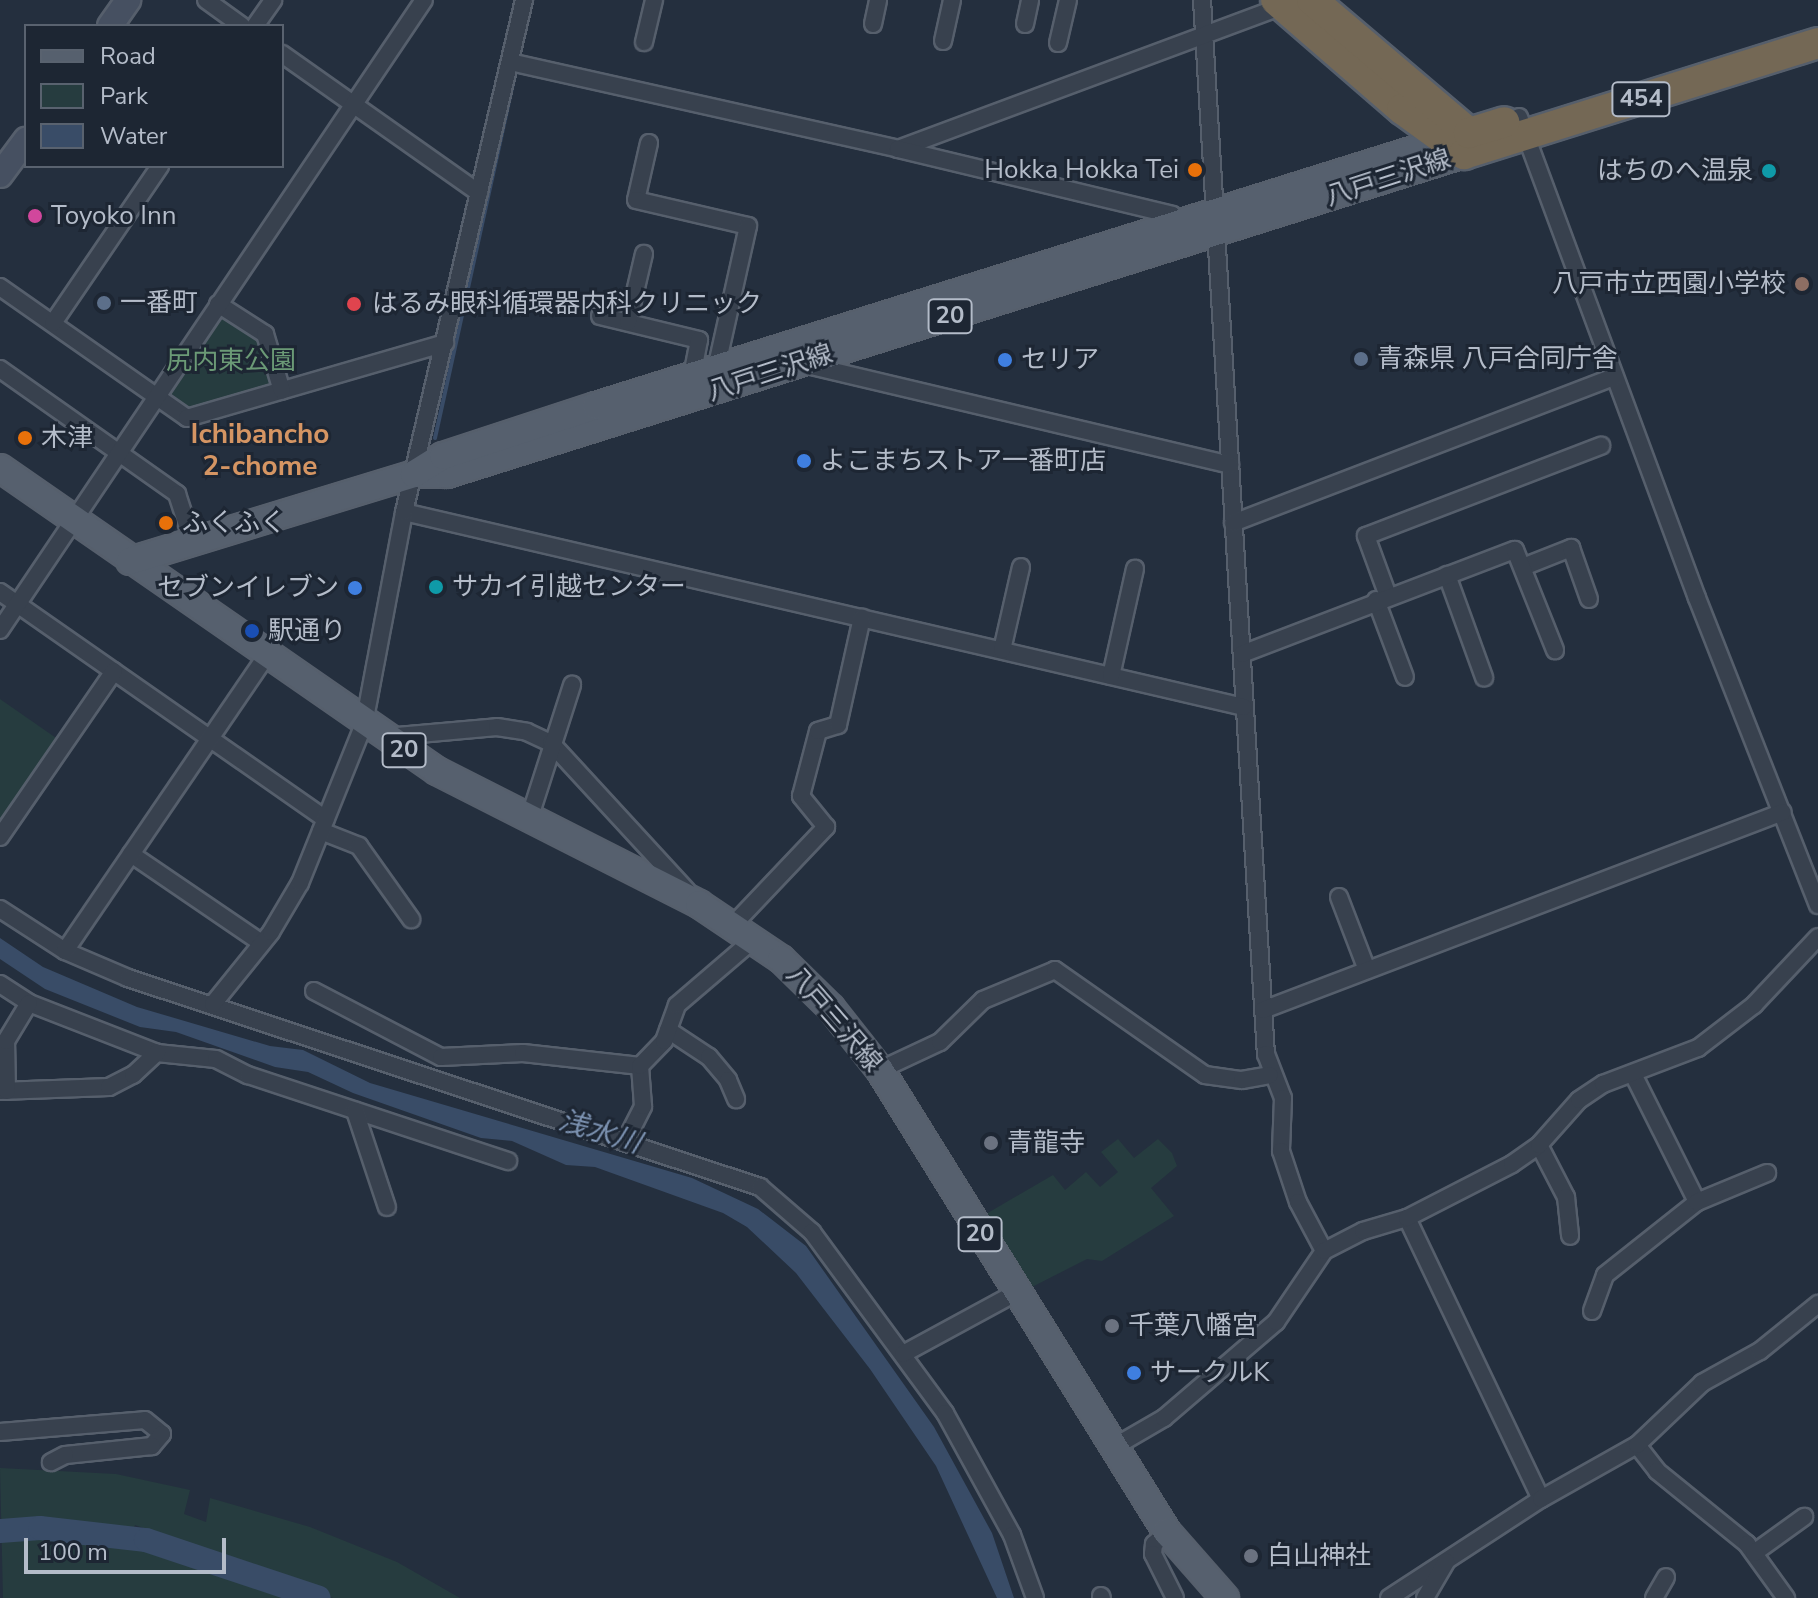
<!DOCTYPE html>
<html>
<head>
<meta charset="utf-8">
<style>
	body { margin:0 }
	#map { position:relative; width:1818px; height:1598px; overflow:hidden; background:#242f3e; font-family:"Nunito Sans","Noto Sans JP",sans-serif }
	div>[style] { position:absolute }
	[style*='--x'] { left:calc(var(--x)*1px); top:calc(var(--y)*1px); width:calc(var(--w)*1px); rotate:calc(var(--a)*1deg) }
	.green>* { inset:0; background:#263c3f }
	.water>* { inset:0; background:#394c67 }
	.stream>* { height:4px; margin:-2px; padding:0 2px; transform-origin:2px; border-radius:2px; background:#394c67 }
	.river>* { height:24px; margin:-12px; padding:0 12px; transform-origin:12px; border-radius:12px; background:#394c67 }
	.roads { filter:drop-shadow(2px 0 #565f6c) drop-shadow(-2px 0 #565f6c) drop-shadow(0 2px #565f6c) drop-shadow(0 -2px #565f6c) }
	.street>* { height:16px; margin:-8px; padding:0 8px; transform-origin:8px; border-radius:8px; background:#38414e }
	.secondary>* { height:24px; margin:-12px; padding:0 12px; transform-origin:12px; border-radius:12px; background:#465061 }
	.primary>* { height:26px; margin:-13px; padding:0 13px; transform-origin:13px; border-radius:13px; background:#56606e }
	.highway>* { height:30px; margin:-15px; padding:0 15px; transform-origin:15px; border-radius:15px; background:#746855 }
	.dots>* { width:22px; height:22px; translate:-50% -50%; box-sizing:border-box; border:4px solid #1d2633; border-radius:50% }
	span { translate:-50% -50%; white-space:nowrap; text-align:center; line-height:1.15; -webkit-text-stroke:6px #1d2633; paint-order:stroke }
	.shield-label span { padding:2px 6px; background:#1d2633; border:2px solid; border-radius:6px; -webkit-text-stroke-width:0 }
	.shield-label { font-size:24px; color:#b4bcc9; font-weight:700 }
	.poi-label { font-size:26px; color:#b4bcc9 }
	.right { translate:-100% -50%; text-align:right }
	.left { translate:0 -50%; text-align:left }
	.street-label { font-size:26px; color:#b4bcc9 }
	.park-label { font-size:26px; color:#6b9a76 }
	.neighbourhood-label { font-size:28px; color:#d59563; font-weight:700 }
	.water-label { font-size:28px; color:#7c92b1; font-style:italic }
	.legend { position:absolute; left:24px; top:24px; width:260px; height:144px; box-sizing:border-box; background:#1d2633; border:2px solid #59626f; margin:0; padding:10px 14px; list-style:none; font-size:24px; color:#b4bcc9 }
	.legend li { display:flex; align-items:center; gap:16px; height:40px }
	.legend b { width:40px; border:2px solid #59626f }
	.scale { position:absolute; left:24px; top:1538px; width:202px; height:36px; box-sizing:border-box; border:4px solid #b4bcc9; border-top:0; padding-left:10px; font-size:24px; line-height:28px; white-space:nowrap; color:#b4bcc9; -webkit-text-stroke:6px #1d2633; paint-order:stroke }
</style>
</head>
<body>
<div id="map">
	<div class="green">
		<i style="clip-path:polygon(220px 314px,262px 337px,272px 387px,191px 410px,168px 391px)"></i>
		<i style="clip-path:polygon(0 699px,59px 740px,0 827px)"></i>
		<i style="clip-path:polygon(1118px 1139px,1134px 1158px,1158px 1139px,1172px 1153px,1177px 1166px,1151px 1188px,1174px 1216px,1102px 1261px,1087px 1259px,1032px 1287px,986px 1214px,1053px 1175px,1065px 1190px,1086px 1172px,1100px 1187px,1118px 1172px,1101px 1152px)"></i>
		<i style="clip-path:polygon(0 1468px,116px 1474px,190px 1490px,184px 1514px,206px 1522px,210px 1498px,310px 1527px,397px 1562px,460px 1598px,333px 1598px,135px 1525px,129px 1544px,286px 1598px,3px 1598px)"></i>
	</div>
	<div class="water">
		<i style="clip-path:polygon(0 938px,43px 967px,137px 1007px,270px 1046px,303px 1050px,370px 1083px,692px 1178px,758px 1209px,806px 1246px,934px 1427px,992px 1533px,1014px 1598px,997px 1598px,936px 1466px,870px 1369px,796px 1273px,747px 1227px,723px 1213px,595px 1167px,566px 1165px,512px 1141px,481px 1138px,353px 1093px,308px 1072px,275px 1067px,176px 1032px,140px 1027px,45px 989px,0 959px)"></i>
	</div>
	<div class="stream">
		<i style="--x:435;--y:438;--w:378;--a:-77.6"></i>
	</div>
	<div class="river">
		<i style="--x:0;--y:1531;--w:40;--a:-4.3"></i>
		<i style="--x:40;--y:1528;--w:107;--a:6.5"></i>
		<i style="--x:146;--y:1540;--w:182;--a:18.5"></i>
	</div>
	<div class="roads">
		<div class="street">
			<i style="--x:206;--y:0;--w:44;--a:35.8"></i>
			<i style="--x:1202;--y:0;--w:1056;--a:86.53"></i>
			<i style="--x:1266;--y:1054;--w:47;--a:68.9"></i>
			<i style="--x:1283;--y:1098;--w:53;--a:92.2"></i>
			<i style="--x:1281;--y:1151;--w:54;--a:71.6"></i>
			<i style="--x:1298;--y:1202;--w:55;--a:62"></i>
			<i style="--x:873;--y:24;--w:25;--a:-78"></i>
			<i style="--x:1025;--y:24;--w:25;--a:-78"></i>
			<i style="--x:255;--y:26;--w:32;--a:-55"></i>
			<i style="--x:943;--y:41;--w:42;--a:-77.6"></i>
			<i style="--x:644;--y:42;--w:43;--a:-76.6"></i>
			<i style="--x:1058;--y:43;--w:44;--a:-76.9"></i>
			<i style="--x:282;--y:54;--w:241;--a:35.2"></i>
			<i style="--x:510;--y:62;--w:398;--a:12.6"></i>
			<i style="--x:898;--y:149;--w:411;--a:-20.4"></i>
			<i style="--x:1519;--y:117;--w:513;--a:69.69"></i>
			<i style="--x:1697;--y:598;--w:330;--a:68.5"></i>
			<i style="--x:649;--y:143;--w:58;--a:102.8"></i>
			<i style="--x:636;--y:200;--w:115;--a:13.1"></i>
			<i style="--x:748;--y:226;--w:147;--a:102.6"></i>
			<i style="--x:898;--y:149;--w:282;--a:13.5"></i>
			<i style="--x:1172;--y:215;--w:12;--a:55"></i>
			<i style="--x:0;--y:287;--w:228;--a:35"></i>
			<i style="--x:187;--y:418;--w:269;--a:-16.2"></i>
			<i style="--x:218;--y:304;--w:56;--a:32.6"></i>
			<i style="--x:265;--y:334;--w:59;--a:73.4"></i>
			<i style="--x:600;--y:316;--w:102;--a:13.6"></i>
			<i style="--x:699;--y:340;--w:38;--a:101"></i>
			<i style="--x:628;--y:322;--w:70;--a:-76.8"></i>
			<i style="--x:53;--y:323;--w:190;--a:-55.7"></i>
			<i style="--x:803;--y:364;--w:439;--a:13.3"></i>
			<i style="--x:0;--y:369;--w:217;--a:35.2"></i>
			<i style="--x:177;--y:494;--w:52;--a:71.9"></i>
			<i style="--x:404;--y:512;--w:862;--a:13.07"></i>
			<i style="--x:1233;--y:523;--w:408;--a:-21"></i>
			<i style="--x:1523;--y:567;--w:52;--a:-21.6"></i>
			<i style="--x:1571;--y:548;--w:54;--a:70.6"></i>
			<i style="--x:1447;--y:575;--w:109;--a:70.1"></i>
			<i style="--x:0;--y:592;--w:397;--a:34.9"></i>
			<i style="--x:1388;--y:596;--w:64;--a:-110.1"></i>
			<i style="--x:1366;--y:536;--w:252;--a:-21"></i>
			<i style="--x:1376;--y:600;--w:82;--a:69.4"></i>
			<i style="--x:0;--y:630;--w:759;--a:-56.06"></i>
			<i style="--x:1002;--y:650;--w:85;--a:-77.1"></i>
			<i style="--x:1242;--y:654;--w:292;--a:-20.9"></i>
			<i style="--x:1515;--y:550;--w:108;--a:68.2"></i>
			<i style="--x:1111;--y:676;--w:110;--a:-77.4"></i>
			<i style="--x:386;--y:737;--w:111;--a:-5.1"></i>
			<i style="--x:497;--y:727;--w:30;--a:9"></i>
			<i style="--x:527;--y:732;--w:26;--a:25"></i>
			<i style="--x:551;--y:743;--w:201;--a:47.4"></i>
			<i style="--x:530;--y:816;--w:138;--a:-72.2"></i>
			<i style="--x:321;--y:831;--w:41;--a:21.5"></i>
			<i style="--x:359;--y:846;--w:90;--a:54.5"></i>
			<i style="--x:0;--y:837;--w:201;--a:-55.5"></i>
			<i style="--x:131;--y:854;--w:156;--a:34.3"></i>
			<i style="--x:1339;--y:897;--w:78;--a:69"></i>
			<i style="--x:0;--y:909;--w:77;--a:32.9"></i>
			<i style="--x:65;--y:951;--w:69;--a:23.2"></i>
			<i style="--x:128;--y:978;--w:666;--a:18.3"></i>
			<i style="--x:760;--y:1187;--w:69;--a:40.9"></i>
			<i style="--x:812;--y:1232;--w:225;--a:53.7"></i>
			<i style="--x:945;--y:1413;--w:139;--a:61.2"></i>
			<i style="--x:1012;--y:1535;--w:67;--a:69.9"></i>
			<i style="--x:734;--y:924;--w:134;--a:-46.5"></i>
			<i style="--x:826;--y:827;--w:40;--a:-129"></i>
			<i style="--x:801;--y:796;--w:67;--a:-75.3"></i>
			<i style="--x:818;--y:731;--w:21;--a:-17"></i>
			<i style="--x:838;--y:725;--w:110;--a:-77.4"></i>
			<i style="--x:65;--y:951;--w:357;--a:-55.7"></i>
			<i style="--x:0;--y:984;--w:35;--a:33"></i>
			<i style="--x:29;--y:1003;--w:137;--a:21.3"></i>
			<i style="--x:157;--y:1053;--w:59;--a:5.8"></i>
			<i style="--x:216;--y:1059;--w:36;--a:27"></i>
			<i style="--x:248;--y:1075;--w:274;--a:18.3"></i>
			<i style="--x:314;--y:991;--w:143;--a:27.5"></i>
			<i style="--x:441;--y:1057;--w:82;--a:-2.8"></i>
			<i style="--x:523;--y:1053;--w:118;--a:6.3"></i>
			<i style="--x:213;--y:1004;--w:92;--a:-51.1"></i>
			<i style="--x:271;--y:932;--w:57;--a:-59.4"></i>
			<i style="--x:300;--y:883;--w:171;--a:-68.1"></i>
			<i style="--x:364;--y:724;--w:216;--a:-79.3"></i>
			<i style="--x:404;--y:512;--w:526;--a:-76.81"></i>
			<i style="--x:1263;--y:1010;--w:556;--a:-20.85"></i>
			<i style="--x:668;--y:1030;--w:49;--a:33.4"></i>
			<i style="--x:709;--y:1057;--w:30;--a:50"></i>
			<i style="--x:728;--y:1080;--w:21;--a:67"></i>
			<i style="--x:880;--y:1070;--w:66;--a:-25"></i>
			<i style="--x:940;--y:1042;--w:60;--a:-44.3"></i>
			<i style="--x:983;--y:1000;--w:78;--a:-22.6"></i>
			<i style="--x:1055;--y:970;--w:183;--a:35"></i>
			<i style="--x:1205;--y:1075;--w:37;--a:8"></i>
			<i style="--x:1242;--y:1080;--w:28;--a:-10"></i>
			<i style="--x:1633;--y:1074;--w:143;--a:63.4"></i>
			<i style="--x:0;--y:1091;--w:109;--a:-2.1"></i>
			<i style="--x:109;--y:1087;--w:27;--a:-27"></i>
			<i style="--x:133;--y:1075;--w:33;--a:-43"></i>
			<i style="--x:7;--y:1091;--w:50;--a:-91.1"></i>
			<i style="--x:6;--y:1041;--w:44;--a:-58.8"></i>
			<i style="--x:355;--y:1111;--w:101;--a:71.6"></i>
			<i style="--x:626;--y:1140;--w:38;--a:-63"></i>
			<i style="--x:643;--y:1106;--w:40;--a:-94.3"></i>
			<i style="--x:640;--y:1066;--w:35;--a:-46"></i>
			<i style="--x:664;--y:1041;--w:38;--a:-70"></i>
			<i style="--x:677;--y:1005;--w:101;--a:-40.6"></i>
			<i style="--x:1539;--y:1145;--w:59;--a:62.6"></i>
			<i style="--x:1566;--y:1197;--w:39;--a:84"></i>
			<i style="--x:1407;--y:1218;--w:311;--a:64.5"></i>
			<i style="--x:1592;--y:1311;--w:38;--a:-70"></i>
			<i style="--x:1605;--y:1275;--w:117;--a:-38.4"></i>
			<i style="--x:1697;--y:1202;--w:76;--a:-22.5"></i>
			<i style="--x:903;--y:1354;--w:130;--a:-28.5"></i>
			<i style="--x:0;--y:1432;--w:145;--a:-4.7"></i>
			<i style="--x:145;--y:1420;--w:22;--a:39"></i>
			<i style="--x:162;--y:1434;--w:16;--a:130"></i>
			<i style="--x:152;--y:1446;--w:87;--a:174.1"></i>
			<i style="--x:65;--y:1455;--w:16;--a:153"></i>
			<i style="--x:1637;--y:1445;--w:33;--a:52"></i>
			<i style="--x:1657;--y:1471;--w:116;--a:39"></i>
			<i style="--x:1747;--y:1544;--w:67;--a:54.2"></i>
			<i style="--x:1114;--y:1447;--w:58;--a:-30.1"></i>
			<i style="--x:1164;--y:1418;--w:148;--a:-40.6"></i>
			<i style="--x:1276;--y:1322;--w:86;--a:-55.9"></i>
			<i style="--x:1324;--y:1251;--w:44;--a:-27.1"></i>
			<i style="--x:1363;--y:1231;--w:46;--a:-16.5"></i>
			<i style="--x:1407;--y:1218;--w:118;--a:-27.2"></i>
			<i style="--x:1512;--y:1164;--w:33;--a:-35"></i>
			<i style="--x:1539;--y:1145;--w:60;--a:-48.4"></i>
			<i style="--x:1579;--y:1100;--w:29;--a:-34"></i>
			<i style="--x:1603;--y:1084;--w:102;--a:-20.8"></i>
			<i style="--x:1698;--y:1048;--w:71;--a:-37.5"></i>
			<i style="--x:1754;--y:1005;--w:93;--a:-46.7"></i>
			<i style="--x:1167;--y:1532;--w:18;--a:137"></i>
			<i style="--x:1154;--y:1544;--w:10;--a:96"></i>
			<i style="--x:1153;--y:1554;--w:49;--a:63.4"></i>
			<i style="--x:1754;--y:1553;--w:62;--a:-35.8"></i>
			<i style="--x:1101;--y:1596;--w:2;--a:63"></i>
			<i style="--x:1389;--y:1598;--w:181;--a:-33.1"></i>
			<i style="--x:1541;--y:1499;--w:110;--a:-29.4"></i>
			<i style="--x:1637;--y:1445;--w:90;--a:-43.6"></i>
			<i style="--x:1702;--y:1383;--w:66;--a:-28.9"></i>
			<i style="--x:1760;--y:1351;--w:75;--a:-39"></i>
			<i style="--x:1425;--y:1598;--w:42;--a:-59.7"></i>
			<i style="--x:1654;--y:1598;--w:24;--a:-60"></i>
		</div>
		<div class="secondary">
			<i style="--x:110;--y:26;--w:32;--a:-55"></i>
			<i style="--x:0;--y:175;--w:44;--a:-53.4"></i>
		</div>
		<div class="primary">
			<i style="--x:0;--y:468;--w:532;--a:34.74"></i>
			<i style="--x:437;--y:771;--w:294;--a:26.9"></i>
			<i style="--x:699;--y:904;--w:99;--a:33.9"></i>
			<i style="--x:781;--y:959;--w:70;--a:44.4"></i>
			<i style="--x:831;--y:1008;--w:79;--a:51.7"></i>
			<i style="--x:880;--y:1070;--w:544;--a:58.15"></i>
			<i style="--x:1167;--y:1532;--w:88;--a:48.7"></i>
			<i style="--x:414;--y:474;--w:33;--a:0"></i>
			<i style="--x:447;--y:474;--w:1066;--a:-17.47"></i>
			<i style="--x:1464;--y:154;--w:17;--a:-77"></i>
			<i style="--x:130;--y:561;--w:297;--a:-17"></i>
			<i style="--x:414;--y:474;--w:34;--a:-32"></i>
			<i style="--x:443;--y:456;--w:161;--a:-18.1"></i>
			<i style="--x:596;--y:406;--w:904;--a:-17.37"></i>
		</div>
		<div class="highway">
			<i style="--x:1276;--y:0;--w:167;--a:40.9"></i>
			<i style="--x:1402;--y:109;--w:77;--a:36"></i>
			<i style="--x:1464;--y:154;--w:371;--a:-17.4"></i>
			<i style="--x:1312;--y:0;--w:206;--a:40.3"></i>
			<i style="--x:1469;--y:133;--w:37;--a:-17"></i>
		</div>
	</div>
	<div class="dots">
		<i style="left:1195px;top:170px;background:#e8710a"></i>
		<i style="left:1769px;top:171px;background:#0f9aa8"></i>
		<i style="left:35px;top:216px;background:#d1479c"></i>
		<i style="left:1802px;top:284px;background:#8d6e63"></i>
		<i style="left:104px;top:303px;background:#5c6f8a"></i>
		<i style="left:354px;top:304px;background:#e0444e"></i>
		<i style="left:1361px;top:359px;background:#5c6f8a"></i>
		<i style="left:1005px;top:360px;background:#3f7fe0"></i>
		<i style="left:25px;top:438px;background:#e8710a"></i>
		<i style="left:804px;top:461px;background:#3f7fe0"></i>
		<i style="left:166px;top:523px;background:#e8710a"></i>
		<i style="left:436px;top:587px;background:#0f9aa8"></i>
		<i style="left:355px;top:588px;background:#3f7fe0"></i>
		<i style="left:252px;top:631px;background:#1a4fb4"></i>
		<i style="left:991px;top:1143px;background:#6b7280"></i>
		<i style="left:1112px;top:1326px;background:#6b7280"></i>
		<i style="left:1134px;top:1373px;background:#3f7fe0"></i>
		<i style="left:1251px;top:1556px;background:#6b7280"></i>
	</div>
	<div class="shield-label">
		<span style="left:1641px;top:99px">454</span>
		<span style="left:950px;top:316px">20</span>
		<span style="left:404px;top:750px">20</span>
		<span style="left:980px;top:1234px">20</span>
	</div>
	<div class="poi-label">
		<span class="right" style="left:1179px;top:170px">Hokka Hokka Tei</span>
		<span class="right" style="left:1753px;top:171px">はちのへ温泉</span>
		<span class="left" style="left:51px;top:216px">Toyoko Inn</span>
		<span class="right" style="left:1786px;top:284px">八戸市立西園小学校</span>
		<span class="left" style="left:120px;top:303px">一番町</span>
		<span class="left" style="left:372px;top:304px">はるみ眼科循環器内科クリニック</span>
		<span class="left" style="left:1377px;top:359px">青森県 八戸合同庁舎</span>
		<span class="left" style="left:1021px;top:360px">セリア</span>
		<span class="left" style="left:41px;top:438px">木津</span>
		<span class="left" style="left:820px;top:461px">よこまちストア一番町店</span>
		<span class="left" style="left:182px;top:523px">ふくふく</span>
		<span class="left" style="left:452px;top:587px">サカイ引越センター</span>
		<span class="right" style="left:339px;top:588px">セブンイレブン</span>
		<span class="left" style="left:268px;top:631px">駅通り</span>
		<span class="left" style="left:1007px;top:1143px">青龍寺</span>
		<span class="left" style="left:1128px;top:1326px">千葉八幡宮</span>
		<span class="left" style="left:1150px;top:1373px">サークルK</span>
		<span class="left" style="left:1267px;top:1556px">白山神社</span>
	</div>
	<div class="street-label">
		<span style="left:1388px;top:178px;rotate:-18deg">八戸三沢線</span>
		<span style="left:770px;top:373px;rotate:-18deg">八戸三沢線</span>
		<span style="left:834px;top:1019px;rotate:49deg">八戸三沢線</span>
	</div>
	<div class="park-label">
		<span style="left:231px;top:361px">尻内東公園</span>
	</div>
	<div class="neighbourhood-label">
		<span style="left:260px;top:450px">Ichibancho<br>2-chome</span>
	</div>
	<div class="water-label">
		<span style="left:600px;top:1132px;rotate:17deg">浅水川</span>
	</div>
	<ul class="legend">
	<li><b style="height:10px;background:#56606e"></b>Road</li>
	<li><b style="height:22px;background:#263c3f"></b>Park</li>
	<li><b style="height:22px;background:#394c67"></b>Water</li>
	</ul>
	<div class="scale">100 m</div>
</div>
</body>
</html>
